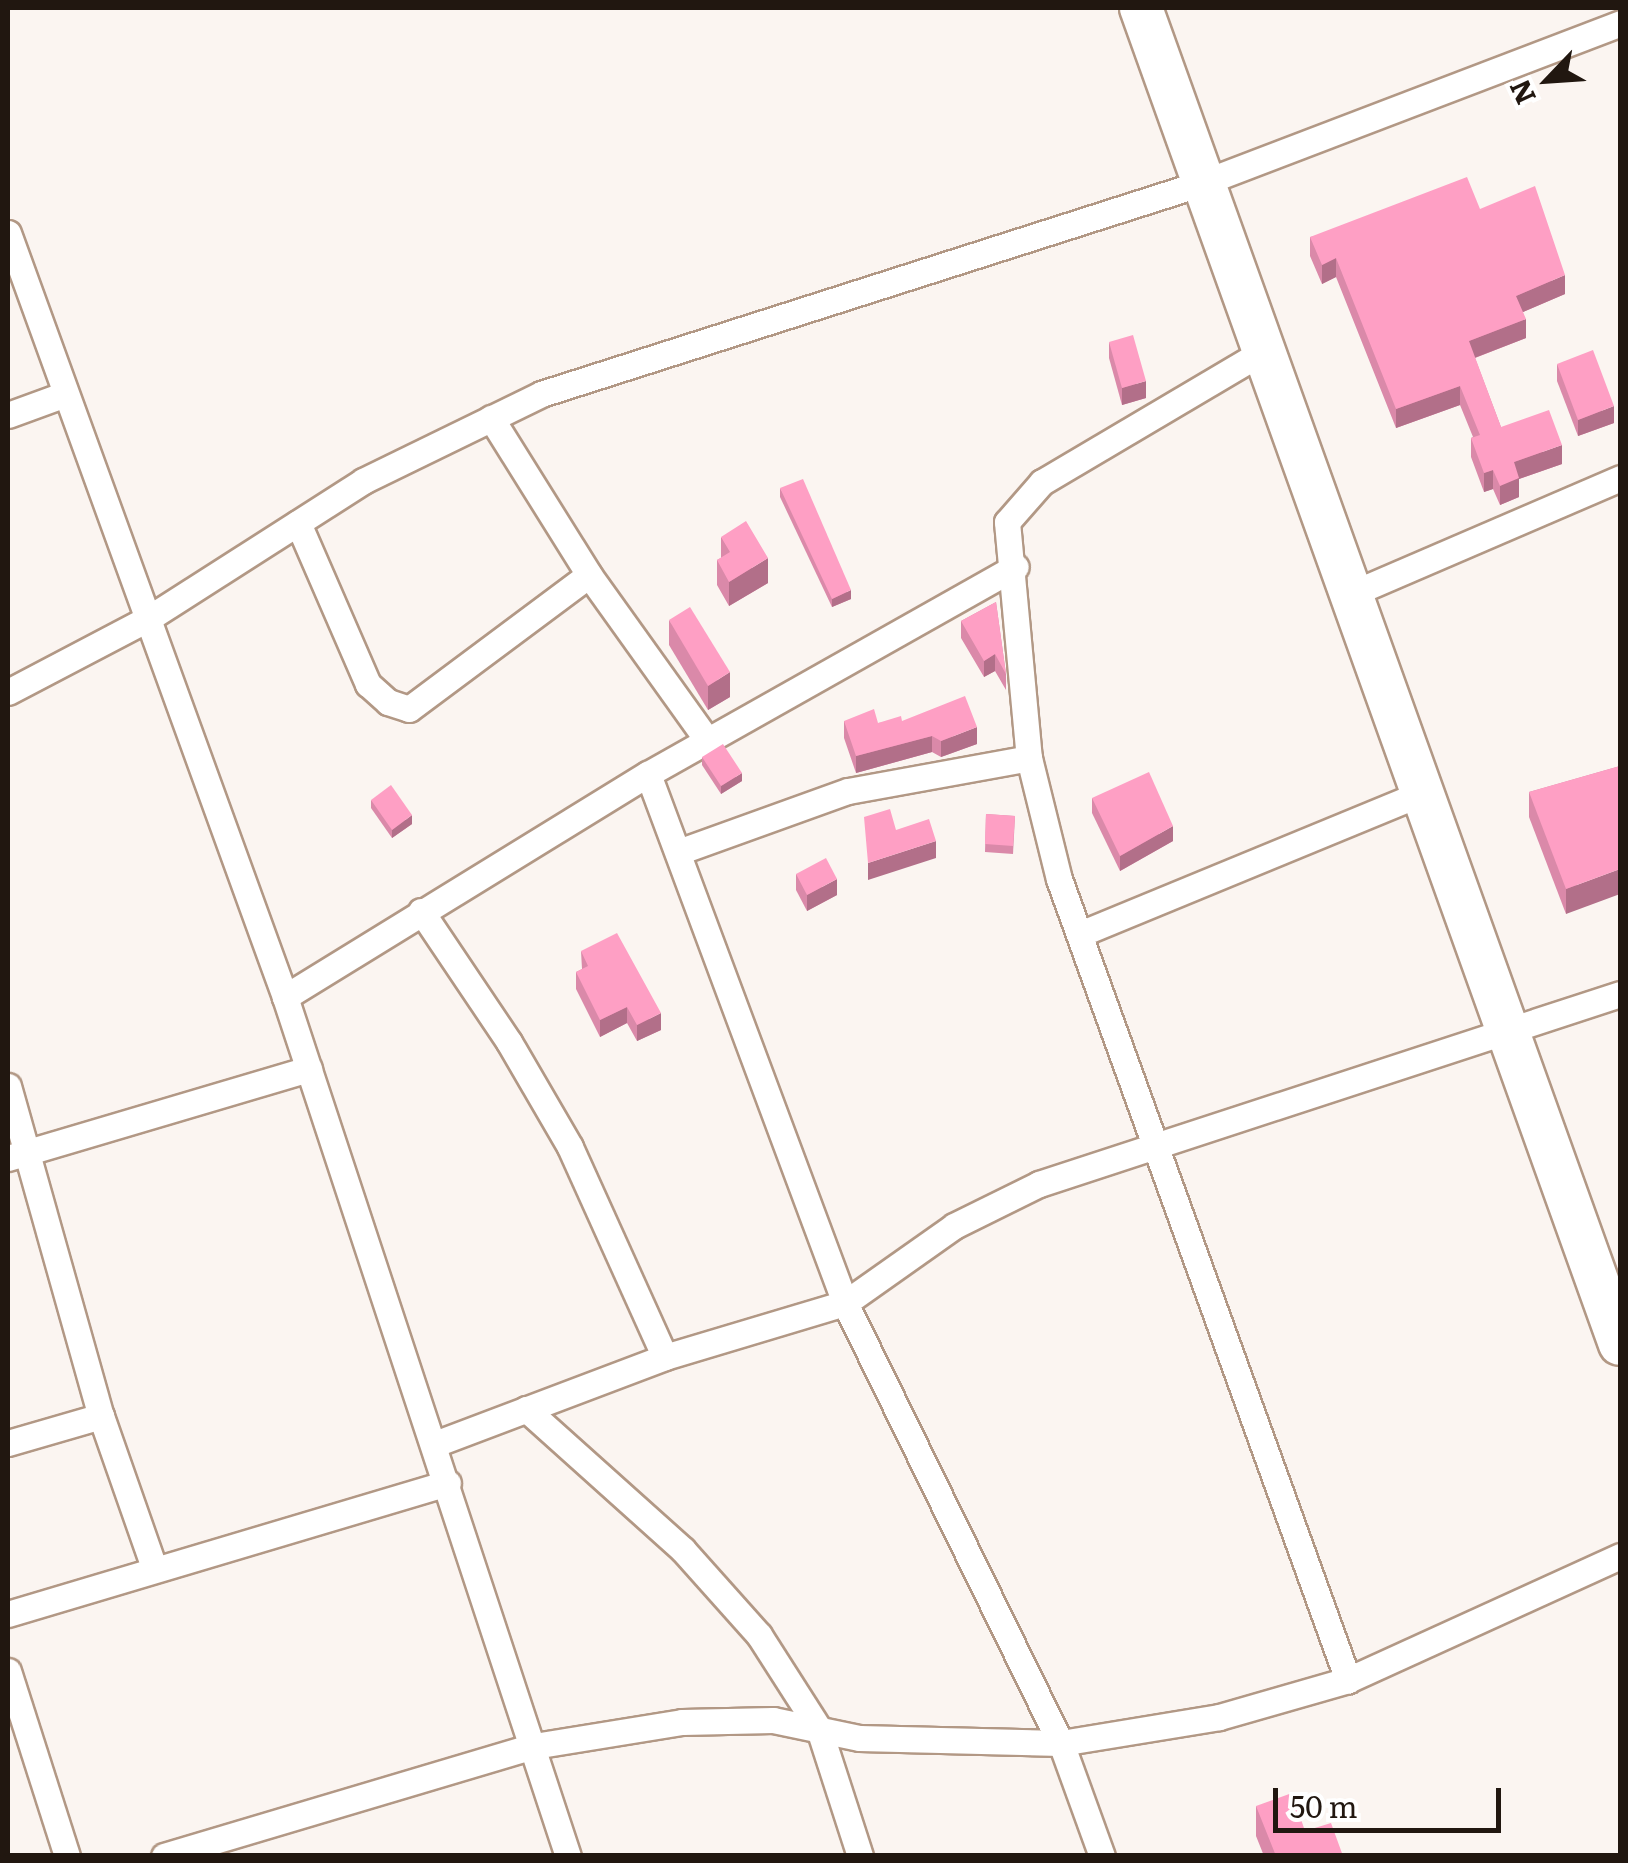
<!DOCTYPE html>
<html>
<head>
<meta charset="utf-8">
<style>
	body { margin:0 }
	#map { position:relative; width:1628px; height:1863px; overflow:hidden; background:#fbf5f1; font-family:Literata,serif }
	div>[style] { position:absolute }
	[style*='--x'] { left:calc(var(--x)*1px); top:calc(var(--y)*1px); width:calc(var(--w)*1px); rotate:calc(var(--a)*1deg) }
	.roads { filter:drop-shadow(2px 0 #b29885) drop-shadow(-2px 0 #b29885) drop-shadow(0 2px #b29885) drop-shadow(0 -2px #b29885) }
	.minor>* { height:25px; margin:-12.5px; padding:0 12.5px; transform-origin:12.5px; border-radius:12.5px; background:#fff }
	.trunk>* { height:42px; margin:-21px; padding:0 21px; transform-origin:21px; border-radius:21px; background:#fff }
	.wall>* { inset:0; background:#da89a9 }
	.shaded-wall>* { inset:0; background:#b26f89 }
	.building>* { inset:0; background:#fe9fc4 }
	span { translate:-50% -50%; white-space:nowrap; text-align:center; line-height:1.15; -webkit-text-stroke:9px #fff; paint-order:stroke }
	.frame { position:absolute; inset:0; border:10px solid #211710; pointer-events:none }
	.north { position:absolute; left:1498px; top:30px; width:100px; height:100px; -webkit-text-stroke:8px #fff; paint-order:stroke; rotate:245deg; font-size:28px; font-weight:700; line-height:40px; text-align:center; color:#211710 }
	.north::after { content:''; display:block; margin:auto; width:35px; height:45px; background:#211710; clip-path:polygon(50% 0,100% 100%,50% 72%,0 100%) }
	.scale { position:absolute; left:1273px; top:1788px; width:228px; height:45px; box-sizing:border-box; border:5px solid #211710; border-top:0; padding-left:12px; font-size:30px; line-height:35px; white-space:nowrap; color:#211710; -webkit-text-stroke:8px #fff; paint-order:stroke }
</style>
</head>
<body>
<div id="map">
	<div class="roads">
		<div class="minor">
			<i style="--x:8;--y:233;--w:813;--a:70.07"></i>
			<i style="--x:285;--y:997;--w:904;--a:71.77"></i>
			<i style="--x:1262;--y:352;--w:256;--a:149.4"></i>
			<i style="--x:1042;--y:482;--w:53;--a:131.2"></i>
			<i style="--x:1007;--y:522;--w:237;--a:84.7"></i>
			<i style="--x:1029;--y:758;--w:125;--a:76.1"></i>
			<i style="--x:1059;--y:879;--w:852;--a:70.16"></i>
			<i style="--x:8;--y:415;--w:59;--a:-20"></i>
			<i style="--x:491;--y:418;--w:185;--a:58"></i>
			<i style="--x:589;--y:575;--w:204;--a:54.4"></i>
			<i style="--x:298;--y:523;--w:176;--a:66.5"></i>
			<i style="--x:368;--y:684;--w:27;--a:42"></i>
			<i style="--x:388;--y:702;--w:22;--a:18"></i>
			<i style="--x:409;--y:709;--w:224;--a:-36.7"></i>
			<i style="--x:1351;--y:594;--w:293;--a:-23.3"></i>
			<i style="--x:8;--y:692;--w:159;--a:-27.7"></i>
			<i style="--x:149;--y:618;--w:254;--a:-32.6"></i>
			<i style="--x:363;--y:481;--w:198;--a:-26"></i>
			<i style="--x:541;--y:394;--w:694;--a:-17.7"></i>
			<i style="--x:1202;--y:183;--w:448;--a:-20.9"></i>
			<i style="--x:648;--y:774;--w:564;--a:69.57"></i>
			<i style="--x:845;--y:1303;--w:490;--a:63.9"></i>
			<i style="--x:1061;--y:1743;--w:120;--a:70.1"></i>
			<i style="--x:681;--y:851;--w:177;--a:-19.8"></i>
			<i style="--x:848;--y:791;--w:184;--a:-10.3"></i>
			<i style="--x:421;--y:911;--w:158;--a:56.1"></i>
			<i style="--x:509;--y:1042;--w:121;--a:59.8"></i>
			<i style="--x:570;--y:1147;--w:230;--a:65.7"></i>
			<i style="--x:1080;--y:934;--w:372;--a:-22.4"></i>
			<i style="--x:285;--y:997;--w:426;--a:-31.6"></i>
			<i style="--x:648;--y:774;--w:422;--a:-29.4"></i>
			<i style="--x:8;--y:1086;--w:343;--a:74.3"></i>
			<i style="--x:101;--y:1416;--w:160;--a:70.7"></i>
			<i style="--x:8;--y:1158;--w:314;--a:-16.5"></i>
			<i style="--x:526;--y:1409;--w:211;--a:41.9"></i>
			<i style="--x:683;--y:1550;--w:114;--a:48.2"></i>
			<i style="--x:759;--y:1635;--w:112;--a:57.4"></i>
			<i style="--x:819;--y:1729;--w:133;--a:72.1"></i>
			<i style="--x:8;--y:1443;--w:97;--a:-16.2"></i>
			<i style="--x:435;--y:1444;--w:246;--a:-20.7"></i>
			<i style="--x:665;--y:1357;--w:188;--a:-16.7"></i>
			<i style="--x:845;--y:1303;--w:133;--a:-35.2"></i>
			<i style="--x:954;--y:1226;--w:95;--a:-26.3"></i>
			<i style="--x:1039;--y:1184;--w:611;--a:-18.11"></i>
			<i style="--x:8;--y:1614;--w:459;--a:-16.6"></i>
			<i style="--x:8;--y:1671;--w:194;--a:72.3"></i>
			<i style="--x:164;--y:1856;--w:386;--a:-16.6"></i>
			<i style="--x:534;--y:1746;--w:150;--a:-9.2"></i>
			<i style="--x:682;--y:1722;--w:91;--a:-1.3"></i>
			<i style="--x:773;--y:1720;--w:88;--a:11.8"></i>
			<i style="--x:859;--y:1738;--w:202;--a:1.4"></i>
			<i style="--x:1061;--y:1743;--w:160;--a:-9.3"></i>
			<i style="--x:1219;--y:1717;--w:134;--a:-16"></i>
			<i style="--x:1348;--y:1680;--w:299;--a:-24.5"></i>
		</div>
		<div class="trunk">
			<i style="--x:1141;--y:8;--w:1419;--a:70.28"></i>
		</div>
	</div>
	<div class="wall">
		<i style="clip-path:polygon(1480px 209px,1565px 294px,1523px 312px,1526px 338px,1475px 358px,1501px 427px,1562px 464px,1519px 479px,1519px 497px,1500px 505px,1493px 489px,1484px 492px,1471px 457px,1471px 438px,1473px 437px,1460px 405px,1396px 428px,1336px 277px,1322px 284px,1310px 256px,1310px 237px)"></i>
		<i style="clip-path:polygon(1109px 342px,1146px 398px,1122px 405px,1109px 358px)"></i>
		<i style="clip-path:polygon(1557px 364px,1614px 423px,1578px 436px,1557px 381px)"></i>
		<i style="clip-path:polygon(780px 488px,851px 599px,832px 607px,780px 497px)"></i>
		<i style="clip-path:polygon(721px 537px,768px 583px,729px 606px,717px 585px,717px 560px,721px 558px)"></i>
		<i style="clip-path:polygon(996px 602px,1006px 674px,1006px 690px,995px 671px,984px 677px,961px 638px,961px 621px)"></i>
		<i style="clip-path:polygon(669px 620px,730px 697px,708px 710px,669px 645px)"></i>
		<i style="clip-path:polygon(844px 721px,878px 723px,902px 721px,977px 744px,941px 757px,932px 752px,856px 773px,844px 738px)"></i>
		<i style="clip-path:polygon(702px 757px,742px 781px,721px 794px,702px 765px)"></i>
		<i style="clip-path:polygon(1620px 766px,1566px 914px,1529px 817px,1529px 792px)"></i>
		<i style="clip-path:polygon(1092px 798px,1173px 841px,1120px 871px,1092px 813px)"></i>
		<i style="clip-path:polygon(371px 800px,412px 824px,392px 838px,371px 808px)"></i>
		<i style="clip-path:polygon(986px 814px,1015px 816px,1013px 854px,985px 852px)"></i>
		<i style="clip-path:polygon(796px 874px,837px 895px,807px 911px,796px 890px)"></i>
		<i style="clip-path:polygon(581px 951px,661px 1030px,637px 1041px,627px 1023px,600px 1037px,576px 989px,576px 972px,582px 969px)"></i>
		<i style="clip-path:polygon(1256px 1806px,1305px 1831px,1343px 1856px,1264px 1856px,1256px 1836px)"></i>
	</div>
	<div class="shaded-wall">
		<i style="clip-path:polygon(1336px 258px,1336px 277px,1322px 284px,1322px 265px)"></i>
		<i style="clip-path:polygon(1565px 275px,1565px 294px,1516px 315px,1516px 296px)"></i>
		<i style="clip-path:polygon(1526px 319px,1526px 338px,1469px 360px,1469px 341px)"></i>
		<i style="clip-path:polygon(1146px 381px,1146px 398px,1122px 405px,1122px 388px)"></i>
		<i style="clip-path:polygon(1460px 386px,1460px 405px,1396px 428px,1396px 409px)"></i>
		<i style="clip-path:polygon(1614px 406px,1614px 423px,1578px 436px,1578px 420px)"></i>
		<i style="clip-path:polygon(1562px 445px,1562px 464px,1519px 479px,1519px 497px,1500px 505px,1500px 486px,1514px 462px)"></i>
		<i style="clip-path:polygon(1493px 470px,1493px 489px,1484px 492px,1484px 473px)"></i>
		<i style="clip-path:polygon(768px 558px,768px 583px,729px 606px,729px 582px)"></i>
		<i style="clip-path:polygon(851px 590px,851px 599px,832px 607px,832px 599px)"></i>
		<i style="clip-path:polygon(995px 654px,995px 671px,984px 677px,984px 661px)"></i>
		<i style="clip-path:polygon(730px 672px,730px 697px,708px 710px,708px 686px)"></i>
		<i style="clip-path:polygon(977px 727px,977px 744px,941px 757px,941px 741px)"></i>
		<i style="clip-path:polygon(932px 736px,932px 752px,856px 773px,856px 756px)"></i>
		<i style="clip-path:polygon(742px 773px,742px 781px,721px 794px,721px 786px)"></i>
		<i style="clip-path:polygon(412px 815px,412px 824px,392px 838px,392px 830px)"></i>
		<i style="clip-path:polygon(1173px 826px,1173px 841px,1120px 871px,1120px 856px)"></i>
		<i style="clip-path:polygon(936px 841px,936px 858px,868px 880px,868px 863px)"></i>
		<i style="clip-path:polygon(1620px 869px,1620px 894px,1566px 914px,1566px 889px)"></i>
		<i style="clip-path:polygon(837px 879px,837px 895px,807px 911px,807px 895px)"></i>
		<i style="clip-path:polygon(627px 1007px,627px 1023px,600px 1037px,600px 1020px)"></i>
		<i style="clip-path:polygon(661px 1013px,661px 1030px,637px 1041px,637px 1025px)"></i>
	</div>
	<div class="building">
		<i style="clip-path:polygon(1467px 177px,1480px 209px,1535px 186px,1565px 275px,1516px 296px,1526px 319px,1469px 341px,1501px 427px,1549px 410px,1562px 445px,1514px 462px,1519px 478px,1500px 486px,1493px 470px,1484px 473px,1471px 438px,1480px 435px,1460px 386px,1396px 409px,1336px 258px,1322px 265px,1310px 237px)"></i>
		<i style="clip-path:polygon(1133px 335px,1146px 381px,1122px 388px,1109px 342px)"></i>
		<i style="clip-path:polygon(1593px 350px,1614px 406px,1578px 420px,1557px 364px)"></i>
		<i style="clip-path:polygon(803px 479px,851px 590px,832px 599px,780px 488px)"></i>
		<i style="clip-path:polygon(746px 521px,768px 558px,729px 582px,717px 560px,730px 552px,721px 537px)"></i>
		<i style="clip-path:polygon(996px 602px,1006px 674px,995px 654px,984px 661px,961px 621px)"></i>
		<i style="clip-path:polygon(690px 607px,730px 672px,708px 686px,669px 620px)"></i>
		<i style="clip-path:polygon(965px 696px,977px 727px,941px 741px,932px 736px,856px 756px,844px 721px,874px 709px,878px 723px,901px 716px,902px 721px)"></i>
		<i style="clip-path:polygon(723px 744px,742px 773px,721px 786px,702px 757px)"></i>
		<i style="clip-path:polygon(1620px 766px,1620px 869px,1566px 889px,1529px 792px)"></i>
		<i style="clip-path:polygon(1149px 772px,1173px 826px,1120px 856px,1092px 798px)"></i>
		<i style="clip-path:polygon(391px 785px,412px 815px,392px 830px,371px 800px)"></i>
		<i style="clip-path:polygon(890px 809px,896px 830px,929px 819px,936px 841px,868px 863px,864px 817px)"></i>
		<i style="clip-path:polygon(986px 814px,1015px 816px,1013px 846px,985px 844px)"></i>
		<i style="clip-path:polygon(826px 858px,837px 879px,807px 895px,796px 874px)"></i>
		<i style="clip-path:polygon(617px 933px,661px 1013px,637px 1025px,627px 1007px,600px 1020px,576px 972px,588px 966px,581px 951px)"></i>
		<i style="clip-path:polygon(1292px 1793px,1305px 1831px,1331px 1823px,1343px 1856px,1276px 1856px,1256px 1806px)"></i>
	</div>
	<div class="frame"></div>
	<div class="north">N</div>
	<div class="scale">50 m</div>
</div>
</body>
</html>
